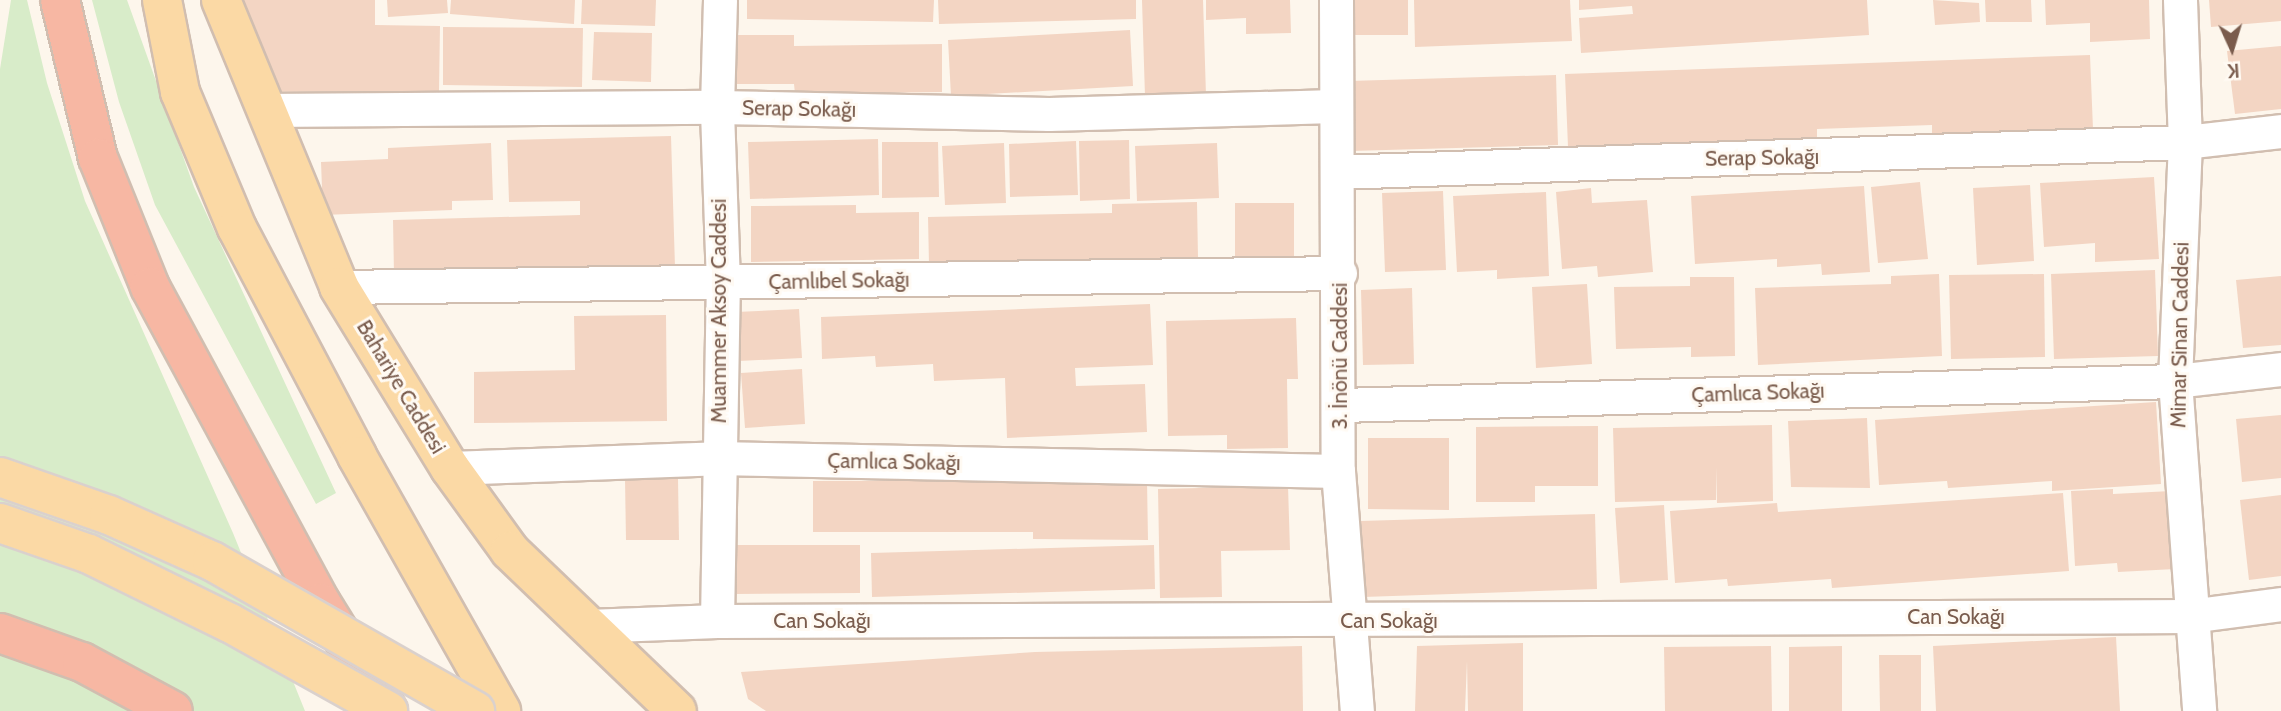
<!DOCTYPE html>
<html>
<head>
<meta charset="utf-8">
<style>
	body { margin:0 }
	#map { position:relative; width:2281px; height:711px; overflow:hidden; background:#fdf6ec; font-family:Cabin,sans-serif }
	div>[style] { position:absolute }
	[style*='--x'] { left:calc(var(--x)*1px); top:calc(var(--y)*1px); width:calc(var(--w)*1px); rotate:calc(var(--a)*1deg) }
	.green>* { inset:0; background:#d8ecc9 }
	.building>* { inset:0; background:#f3d5c3 }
	.roads { filter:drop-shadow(2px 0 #d1beb0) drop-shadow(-2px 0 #d1beb0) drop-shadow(0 2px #d1beb0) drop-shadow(0 -2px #d1beb0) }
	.street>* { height:33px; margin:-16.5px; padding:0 16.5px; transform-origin:16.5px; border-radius:16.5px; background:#fff }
	.primary>* { height:38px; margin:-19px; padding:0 19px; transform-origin:19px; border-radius:19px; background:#fbd9a5 }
	.highway>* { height:38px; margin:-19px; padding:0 19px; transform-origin:19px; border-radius:19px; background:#f7b7a3 }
	.bridges { filter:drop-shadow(2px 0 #dad1cd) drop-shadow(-2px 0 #dad1cd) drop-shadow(0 2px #dad1cd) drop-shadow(0 -2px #dad1cd) }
	.primary-bridge>* { height:38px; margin:-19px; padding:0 19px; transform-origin:19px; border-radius:19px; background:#fbd9a5 }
	span { translate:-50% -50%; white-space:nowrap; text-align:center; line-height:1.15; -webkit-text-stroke:6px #fffaf3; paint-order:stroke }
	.street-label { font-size:21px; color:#7a5c4d }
	.north { position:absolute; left:2197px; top:14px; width:70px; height:70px; -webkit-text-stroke:5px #fffaf3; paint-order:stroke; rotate:176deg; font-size:19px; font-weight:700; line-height:28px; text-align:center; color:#7a5c4d }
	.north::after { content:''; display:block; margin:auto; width:24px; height:32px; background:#7a5c4d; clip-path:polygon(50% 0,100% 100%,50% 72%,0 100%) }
</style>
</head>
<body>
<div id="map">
	<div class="green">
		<i style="clip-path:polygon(11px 0,27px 0,47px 83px,85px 201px,233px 533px,305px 711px,0 711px,0 69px)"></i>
		<i style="clip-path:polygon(92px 0,127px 0,194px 187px,336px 493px,316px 504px,155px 205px,119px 102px)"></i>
	</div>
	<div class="building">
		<i style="clip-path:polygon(232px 0,375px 0,375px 25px,440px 26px,439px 91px,262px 92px)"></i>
		<i style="clip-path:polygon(387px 0,447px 0,448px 13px,388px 17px)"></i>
		<i style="clip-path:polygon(451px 0,575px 0,574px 24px,450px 14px)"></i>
		<i style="clip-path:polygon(582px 0,656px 0,655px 26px,581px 24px)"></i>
		<i style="clip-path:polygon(747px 0,934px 0,933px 22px,747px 19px)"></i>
		<i style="clip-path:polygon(938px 0,1136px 0,1136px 19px,939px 24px)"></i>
		<i style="clip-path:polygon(1142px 0,1203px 0,1206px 96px,1145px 97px)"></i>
		<i style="clip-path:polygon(1206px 0,1290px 0,1291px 33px,1246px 34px,1246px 18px,1206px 20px)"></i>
		<i style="clip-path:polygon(1354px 0,1408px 0,1408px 35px,1354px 35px)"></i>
		<i style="clip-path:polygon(1414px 0,1570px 0,1572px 41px,1415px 47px)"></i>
		<i style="clip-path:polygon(1579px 0,1867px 0,1869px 35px,1581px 53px,1579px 18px,1633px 14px,1632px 6px,1579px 10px)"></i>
		<i style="clip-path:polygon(1933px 0,1979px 3px,1980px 22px,1935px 25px)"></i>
		<i style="clip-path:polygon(1985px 0,2031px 0,2032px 22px,1986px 22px)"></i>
		<i style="clip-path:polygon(2045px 0,2149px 0,2150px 39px,2090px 42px,2090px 23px,2046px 25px)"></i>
		<i style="clip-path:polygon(2209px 0,2281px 0,2281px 21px,2211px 27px)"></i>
		<i style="clip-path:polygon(443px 27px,583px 28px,582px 87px,443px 85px)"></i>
		<i style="clip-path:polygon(1130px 30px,1133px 86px,951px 96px,948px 40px)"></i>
		<i style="clip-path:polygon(594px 32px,652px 33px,651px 82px,592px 80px)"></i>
		<i style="clip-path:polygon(735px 35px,794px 35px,794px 46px,942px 44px,942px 92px,795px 94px,794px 84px,735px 84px)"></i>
		<i style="clip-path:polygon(2281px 46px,2281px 109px,2235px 114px,2227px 51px)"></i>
		<i style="clip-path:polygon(2090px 55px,2093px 129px,1932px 135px,1932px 125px,1817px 129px,1817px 138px,1568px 147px,1565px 74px)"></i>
		<i style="clip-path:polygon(1556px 75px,1558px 145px,1351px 151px,1349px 81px)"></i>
		<i style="clip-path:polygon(671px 136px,675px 267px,394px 274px,393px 220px,580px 215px,580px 201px,509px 202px,507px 140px)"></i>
		<i style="clip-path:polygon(878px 139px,879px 195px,750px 199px,748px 142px)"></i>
		<i style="clip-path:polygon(1129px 140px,1130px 199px,1080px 201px,1079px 141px)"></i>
		<i style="clip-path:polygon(1076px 141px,1078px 195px,1010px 197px,1009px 144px)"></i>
		<i style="clip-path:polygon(882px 142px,938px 142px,939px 197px,882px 198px)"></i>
		<i style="clip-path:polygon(491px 143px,493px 200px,452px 201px,452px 210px,323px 215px,321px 162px,388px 159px,388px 148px)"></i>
		<i style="clip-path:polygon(1004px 143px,1006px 203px,945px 205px,942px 146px)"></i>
		<i style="clip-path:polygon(1217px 143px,1219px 198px,1137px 201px,1135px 146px)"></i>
		<i style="clip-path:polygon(2154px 177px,2159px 259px,2095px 262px,2095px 243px,2044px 247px,2040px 183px)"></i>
		<i style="clip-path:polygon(1920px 182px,1928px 259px,1878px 263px,1871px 187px)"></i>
		<i style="clip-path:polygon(2030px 185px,2034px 261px,1977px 265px,1973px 188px)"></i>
		<i style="clip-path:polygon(1864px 186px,1870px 272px,1822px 275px,1821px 264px,1777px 267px,1777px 259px,1695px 264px,1691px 196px)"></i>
		<i style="clip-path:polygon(1591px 188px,1592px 203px,1647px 200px,1653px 272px,1598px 277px,1597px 266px,1562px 269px,1556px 192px)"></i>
		<i style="clip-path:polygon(1443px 191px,1446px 270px,1385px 272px,1382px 193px)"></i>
		<i style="clip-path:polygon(1546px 192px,1549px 276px,1497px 279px,1497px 270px,1457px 272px,1453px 196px)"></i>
		<i style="clip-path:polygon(1197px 202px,1198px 257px,929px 264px,928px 217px,1112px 213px,1112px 204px)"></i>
		<i style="clip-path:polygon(1235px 203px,1294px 203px,1294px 260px,1235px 260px)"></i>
		<i style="clip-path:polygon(856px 205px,856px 213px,919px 212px,919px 259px,751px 262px,751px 206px)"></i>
		<i style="clip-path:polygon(2155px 270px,2158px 356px,2054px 359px,2051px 274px)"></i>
		<i style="clip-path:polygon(1939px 274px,1942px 356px,1758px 365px,1755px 288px,1891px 284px,1891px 276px)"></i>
		<i style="clip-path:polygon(2044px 274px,2045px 357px,1951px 359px,1949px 275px)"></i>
		<i style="clip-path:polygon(2281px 276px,2281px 345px,2243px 348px,2236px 280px)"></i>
		<i style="clip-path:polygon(1690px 277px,1734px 277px,1735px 356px,1691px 357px,1691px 347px,1616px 349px,1614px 287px,1690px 286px)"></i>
		<i style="clip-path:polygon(1587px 284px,1592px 364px,1536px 368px,1532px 287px)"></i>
		<i style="clip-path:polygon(1412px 288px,1414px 364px,1363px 365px,1361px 290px)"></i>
		<i style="clip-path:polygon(1150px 304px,1153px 365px,1075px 368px,1076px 386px,1145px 384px,1147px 432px,1007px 438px,1005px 378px,934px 381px,933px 364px,876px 367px,875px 356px,822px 359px,821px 317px)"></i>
		<i style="clip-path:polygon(799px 309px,802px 358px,738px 361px,736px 312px)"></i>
		<i style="clip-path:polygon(666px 315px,667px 421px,474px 423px,474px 372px,575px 370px,574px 316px)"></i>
		<i style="clip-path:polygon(1296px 318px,1298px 379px,1287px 379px,1288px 448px,1227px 449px,1227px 435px,1168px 436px,1166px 321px)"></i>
		<i style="clip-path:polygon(802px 369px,805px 424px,745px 428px,741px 373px)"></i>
		<i style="clip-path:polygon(2156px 402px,2161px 484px,2052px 491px,2052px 481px,1948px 488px,1947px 481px,1879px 485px,1875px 420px)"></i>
		<i style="clip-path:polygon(2281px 415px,2281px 478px,2242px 482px,2236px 419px)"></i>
		<i style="clip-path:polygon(1867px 418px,1870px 488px,1791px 487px,1788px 421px)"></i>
		<i style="clip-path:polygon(1772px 425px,1773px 501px,1717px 503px,1716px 467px,1716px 500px,1615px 502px,1613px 428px)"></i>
		<i style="clip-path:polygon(1598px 426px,1598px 486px,1535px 486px,1535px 502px,1476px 502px,1476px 427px)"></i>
		<i style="clip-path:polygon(1368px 438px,1449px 438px,1449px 510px,1368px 509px)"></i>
		<i style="clip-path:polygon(625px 479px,678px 479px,679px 540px,626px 540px)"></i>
		<i style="clip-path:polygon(1147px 480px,1148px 540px,1033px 539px,1033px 532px,813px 532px,813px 481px)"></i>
		<i style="clip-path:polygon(1288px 486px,1290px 550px,1221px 551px,1222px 597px,1160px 598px,1158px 489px)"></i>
		<i style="clip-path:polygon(2113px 489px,2113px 494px,2171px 491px,2175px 569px,2118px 572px,2117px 563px,2075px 566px,2071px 491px)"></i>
		<i style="clip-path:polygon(2063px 493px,2069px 571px,1832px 588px,1831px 579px,1728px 586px,1727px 579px,1675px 583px,1670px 511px,1777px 503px,1778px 512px)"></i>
		<i style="clip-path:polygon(2281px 495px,2281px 576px,2249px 580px,2240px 500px)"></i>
		<i style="clip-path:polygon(1664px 505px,1668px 580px,1620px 583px,1615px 508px)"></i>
		<i style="clip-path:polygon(1595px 514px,1597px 589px,1363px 597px,1361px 521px)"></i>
		<i style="clip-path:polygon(735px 545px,860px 545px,860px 593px,735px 594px)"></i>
		<i style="clip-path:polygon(1154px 545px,1155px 589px,872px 597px,871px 553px)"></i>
		<i style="clip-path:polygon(2116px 637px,2120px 711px,1936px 711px,1933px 646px)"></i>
		<i style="clip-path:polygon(1523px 643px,1523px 711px,1468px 711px,1467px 661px,1465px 711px,1415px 711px,1417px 646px)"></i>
		<i style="clip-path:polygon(1302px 646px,1303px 711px,766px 711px,748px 699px,741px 672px,1035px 652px)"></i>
		<i style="clip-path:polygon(1771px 646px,1772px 711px,1665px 711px,1664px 647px)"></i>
		<i style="clip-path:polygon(1842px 646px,1842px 711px,1789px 711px,1789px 647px)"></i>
		<i style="clip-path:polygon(1879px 655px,1921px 655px,1921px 711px,1880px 711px)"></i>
	</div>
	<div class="roads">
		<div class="street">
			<i style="--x:1336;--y:0;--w:471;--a:89.8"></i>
			<i style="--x:1338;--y:471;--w:241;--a:85.5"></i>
			<i style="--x:2180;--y:0;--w:142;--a:88"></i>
			<i style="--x:2185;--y:142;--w:239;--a:92.4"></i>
			<i style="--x:2175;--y:381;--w:331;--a:85.8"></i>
			<i style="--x:264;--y:110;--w:453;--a:-0.4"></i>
			<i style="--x:717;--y:107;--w:332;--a:1.2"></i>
			<i style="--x:1049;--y:114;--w:285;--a:-1.6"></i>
			<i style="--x:1338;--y:172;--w:848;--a:-2.03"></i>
			<i style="--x:2185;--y:142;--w:97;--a:-6.5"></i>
			<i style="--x:339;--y:287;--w:1001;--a:-0.8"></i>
			<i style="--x:1341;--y:405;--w:834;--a:-1.65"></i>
			<i style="--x:2175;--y:381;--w:107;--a:-6.5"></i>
			<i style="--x:450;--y:468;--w:267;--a:-2.1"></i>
			<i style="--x:717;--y:458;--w:621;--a:1.2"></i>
			<i style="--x:717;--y:621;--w:338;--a:-89"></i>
			<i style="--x:723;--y:283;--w:176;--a:-92"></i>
			<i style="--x:717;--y:107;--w:107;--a:-88.4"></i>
			<i style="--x:588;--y:626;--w:129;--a:-2.2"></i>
			<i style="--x:717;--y:621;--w:1473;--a:-0.19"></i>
			<i style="--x:2190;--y:616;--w:92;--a:-7.5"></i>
		</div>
		<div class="primary">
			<i style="--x:162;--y:0;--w:94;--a:78.9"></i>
			<i style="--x:180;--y:92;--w:147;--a:67.3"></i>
			<i style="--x:237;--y:228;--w:258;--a:62.2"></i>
			<i style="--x:357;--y:456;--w:293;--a:60.5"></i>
			<i style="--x:221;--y:0;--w:310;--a:67.6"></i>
			<i style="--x:339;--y:287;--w:212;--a:58.5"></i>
			<i style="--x:450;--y:468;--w:102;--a:54.1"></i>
			<i style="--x:510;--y:551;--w:231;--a:43.8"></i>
		</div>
		<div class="highway">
			<i style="--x:60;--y:0;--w:163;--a:76.5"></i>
			<i style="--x:98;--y:158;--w:139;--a:68"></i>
			<i style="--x:150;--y:287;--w:359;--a:61.6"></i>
			<i style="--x:321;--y:603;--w:127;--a:58.2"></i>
			<i style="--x:0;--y:633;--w:87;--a:19.5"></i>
			<i style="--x:82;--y:662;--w:103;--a:28.3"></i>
		</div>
	</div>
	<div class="bridges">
		<div class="primary-bridge">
			<i style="--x:0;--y:477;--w:115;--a:19.2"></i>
			<i style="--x:109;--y:515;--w:113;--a:24.1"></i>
			<i style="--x:212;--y:561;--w:303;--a:29.7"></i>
			<i style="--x:0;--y:523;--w:94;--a:19.2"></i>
			<i style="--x:89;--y:554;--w:157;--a:26.1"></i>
			<i style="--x:230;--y:623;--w:181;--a:29.1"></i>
		</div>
	</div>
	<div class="street-label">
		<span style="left:799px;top:109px;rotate:1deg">Serap Sokağı</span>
		<span style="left:1762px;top:158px;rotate:-1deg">Serap Sokağı</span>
		<span style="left:839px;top:281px;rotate:-1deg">Çamlıbel Sokağı</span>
		<span style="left:719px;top:311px;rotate:-90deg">Muammer Aksoy Caddesi</span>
		<span style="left:2180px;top:335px;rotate:-89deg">Mimar Sinan Caddesi</span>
		<span style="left:1340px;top:356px;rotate:-90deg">3. İnönü Caddesi</span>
		<span style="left:401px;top:387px;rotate:59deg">Bahariye Caddesi</span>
		<span style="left:1758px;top:393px;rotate:-2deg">Çamlıca Sokağı</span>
		<span style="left:894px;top:462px;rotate:1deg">Çamlıca Sokağı</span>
		<span style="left:1956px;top:617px">Can Sokağı</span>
		<span style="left:822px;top:621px">Can Sokağı</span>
		<span style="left:1389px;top:621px">Can Sokağı</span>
	</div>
	<div class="north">K</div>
</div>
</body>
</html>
